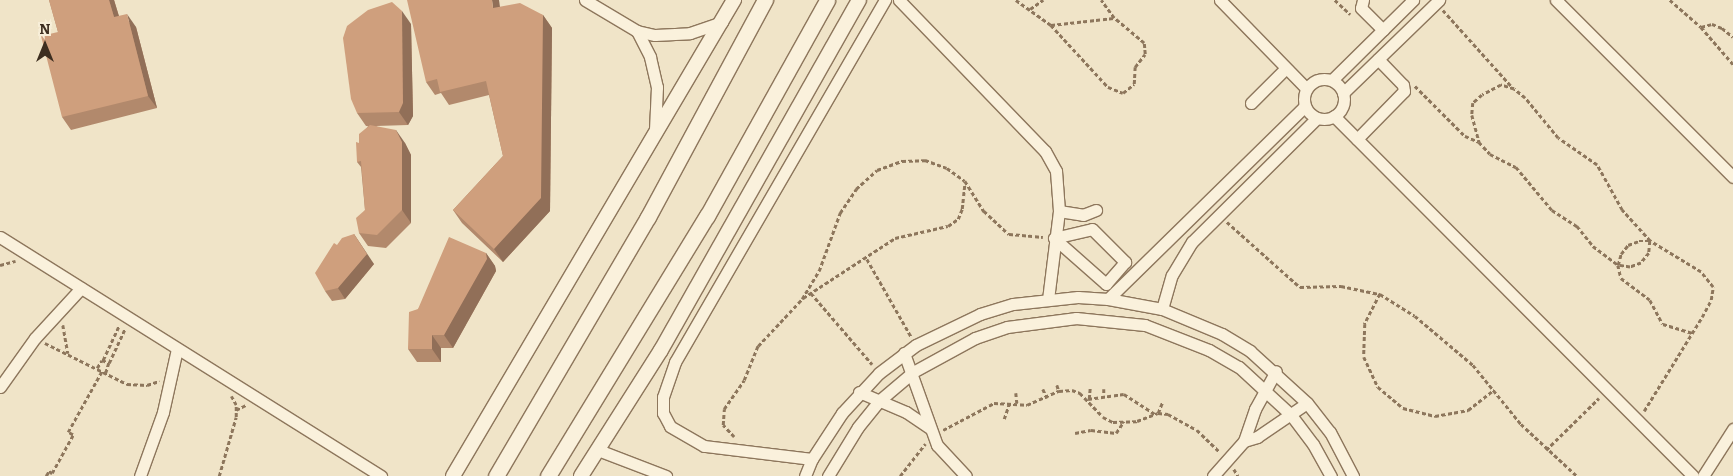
<!DOCTYPE html>
<html>
<head>
<meta charset="utf-8">
<style>
	body { margin:0 }
	#map { position:relative; width:1733px; height:476px; overflow:hidden; background:#f0e4c8; font-family:Bitter,serif }
	div>[style] { position:absolute }
	[style*='--x'] { left:calc(var(--x)*1px); top:calc(var(--y)*1px); width:calc(var(--w)*1px); rotate:calc(var(--a)*1deg) }
	.path>* { height:2.5px; margin-top:-1.25px; transform-origin:0; background:repeating-linear-gradient(90deg,#8d765c 0 4px,transparent 0 6.5px) }
	.roads { filter:drop-shadow(1px 0 #8d765c) drop-shadow(-1px 0 #8d765c) drop-shadow(0 1px #8d765c) drop-shadow(0 -1px #8d765c) }
	.minor>* { height:11px; margin:-5.5px; padding:0 5.5px; transform-origin:5.5px; border-radius:5.5px; background:#faf1dc }
	.minor>.ring { margin:-5.5px; padding:0; box-sizing:content-box; background:none; border:11px solid #faf1dc; border-radius:50% }
	.tertiary>* { height:14px; margin:-7px; padding:0 7px; transform-origin:7px; border-radius:7px; background:#faf1dc }
	.secondary>* { height:15px; margin:-7.5px; padding:0 7.5px; transform-origin:7.5px; border-radius:7.5px; background:#faf1dc }
	.wall>* { inset:0; background:#b2896c }
	.shaded-wall>* { inset:0; background:#916f58 }
	.building>* { inset:0; background:#cf9f7d }
	span { translate:-50% -50%; white-space:nowrap; text-align:center; line-height:1.15; -webkit-text-stroke:5px #f7eed8; paint-order:stroke }
	.north { position:absolute; left:20px; top:20px; width:50px; height:50px; -webkit-text-stroke:4px #f7eed8; paint-order:stroke; rotate:0deg; font-size:14px; font-weight:700; line-height:20px; text-align:center; color:#3d2e20 }
	.north::after { content:''; display:block; margin:auto; width:18px; height:22px; background:#3d2e20; clip-path:polygon(50% 0,100% 100%,50% 72%,0 100%) }
</style>
</head>
<body>
<div id="map">
	<div class="path">
		<i style="--x:1016;--y:0;--w:43;--a:35.5"></i>
		<i style="--x:1051;--y:25;--w:84;--a:47.4"></i>
		<i style="--x:1108;--y:87;--w:16;--a:22"></i>
		<i style="--x:1123;--y:93;--w:14;--a:-39"></i>
		<i style="--x:1134;--y:84;--w:17;--a:-87"></i>
		<i style="--x:1135;--y:67;--w:16;--a:-52"></i>
		<i style="--x:1145;--y:54;--w:11;--a:-95"></i>
		<i style="--x:1144;--y:43;--w:39;--a:-140"></i>
		<i style="--x:1114;--y:18;--w:22;--a:-126"></i>
		<i style="--x:1335;--y:0;--w:21;--a:43"></i>
		<i style="--x:1670;--y:0;--w:41;--a:41.1"></i>
		<i style="--x:1701;--y:27;--w:49;--a:49.1"></i>
		<i style="--x:1030;--y:9;--w:16;--a:-35"></i>
		<i style="--x:1443;--y:10;--w:105;--a:48.1"></i>
		<i style="--x:1051;--y:25;--w:63;--a:-6.3"></i>
		<i style="--x:1701;--y:27;--w:11;--a:-15"></i>
		<i style="--x:1712;--y:24;--w:11;--a:22"></i>
		<i style="--x:1722;--y:28;--w:14;--a:39"></i>
		<i style="--x:1415;--y:86;--w:71;--a:45"></i>
		<i style="--x:1465;--y:136;--w:15;--a:23"></i>
		<i style="--x:1227;--y:222;--w:98;--a:41.7"></i>
		<i style="--x:1300;--y:287;--w:41;--a:-1.4"></i>
		<i style="--x:1341;--y:286;--w:40;--a:12"></i>
		<i style="--x:1380;--y:294;--w:41;--a:32.2"></i>
		<i style="--x:1415;--y:316;--w:76;--a:40.2"></i>
		<i style="--x:1473;--y:365;--w:76;--a:50.9"></i>
		<i style="--x:1521;--y:424;--w:76;--a:42.9"></i>
		<i style="--x:1639;--y:241;--w:11;--a:0"></i>
		<i style="--x:1650;--y:241;--w:12;--a:95"></i>
		<i style="--x:1649;--y:253;--w:13;--a:129"></i>
		<i style="--x:1641;--y:263;--w:12;--a:160"></i>
		<i style="--x:1630;--y:267;--w:12;--a:-171"></i>
		<i style="--x:1618;--y:265;--w:11;--a:-75"></i>
		<i style="--x:1621;--y:254;--w:11;--a:-52"></i>
		<i style="--x:1628;--y:245;--w:12;--a:-20"></i>
		<i style="--x:867;--y:259;--w:89;--a:60.3"></i>
		<i style="--x:0;--y:265;--w:16;--a:-15"></i>
		<i style="--x:811;--y:293;--w:94;--a:49.3"></i>
		<i style="--x:1380;--y:294;--w:34;--a:117"></i>
		<i style="--x:1365;--y:324;--w:33;--a:92"></i>
		<i style="--x:1364;--y:357;--w:33;--a:65"></i>
		<i style="--x:1378;--y:387;--w:33;--a:40"></i>
		<i style="--x:1403;--y:408;--w:33;--a:14"></i>
		<i style="--x:1435;--y:416;--w:34;--a:-10"></i>
		<i style="--x:1468;--y:410;--w:33;--a:-38"></i>
		<i style="--x:803;--y:298;--w:110;--a:-33.1"></i>
		<i style="--x:895;--y:238;--w:54;--a:-12.8"></i>
		<i style="--x:948;--y:226;--w:12;--a:-35"></i>
		<i style="--x:958;--y:219;--w:11;--a:-68"></i>
		<i style="--x:962;--y:209;--w:27;--a:-84"></i>
		<i style="--x:63;--y:325;--w:29;--a:80"></i>
		<i style="--x:45;--y:343;--w:92;--a:26.6"></i>
		<i style="--x:127;--y:384;--w:20;--a:3"></i>
		<i style="--x:147;--y:385;--w:13;--a:-18"></i>
		<i style="--x:103;--y:360;--w:38;--a:-65"></i>
		<i style="--x:109;--y:363;--w:38;--a:-65"></i>
		<i style="--x:97;--y:368;--w:9;--a:-58"></i>
		<i style="--x:102;--y:360;--w:8;--a:23"></i>
		<i style="--x:109;--y:363;--w:10;--a:107"></i>
		<i style="--x:1057;--y:385;--w:6;--a:72"></i>
		<i style="--x:1043;--y:389;--w:10;--a:66"></i>
		<i style="--x:1104;--y:389;--w:6;--a:90"></i>
		<i style="--x:1016;--y:393;--w:10;--a:84"></i>
		<i style="--x:1088;--y:399;--w:36;--a:-8"></i>
		<i style="--x:1124;--y:394;--w:37;--a:33"></i>
		<i style="--x:1089;--y:399;--w:12;--a:-85"></i>
		<i style="--x:236;--y:410;--w:11;--a:-27"></i>
		<i style="--x:1644;--y:411;--w:110;--a:-58.3"></i>
		<i style="--x:1702;--y:317;--w:19;--a:-62"></i>
		<i style="--x:1711;--y:300;--w:13;--a:-81"></i>
		<i style="--x:1713;--y:287;--w:19;--a:-129"></i>
		<i style="--x:1701;--y:272;--w:60;--a:-148.7"></i>
		<i style="--x:1650;--y:241;--w:42;--a:-132.1"></i>
		<i style="--x:1622;--y:210;--w:51;--a:-119.1"></i>
		<i style="--x:1597;--y:165;--w:47;--a:-145.3"></i>
		<i style="--x:1558;--y:138;--w:52;--a:-129.5"></i>
		<i style="--x:1525;--y:98;--w:14;--a:-141"></i>
		<i style="--x:1514;--y:89;--w:14;--a:-163"></i>
		<i style="--x:1501;--y:85;--w:21;--a:152"></i>
		<i style="--x:1482;--y:95;--w:12;--a:138"></i>
		<i style="--x:1473;--y:103;--w:12;--a:95"></i>
		<i style="--x:1472;--y:115;--w:28;--a:75"></i>
		<i style="--x:1479;--y:142;--w:16;--a:47"></i>
		<i style="--x:1490;--y:154;--w:29;--a:27"></i>
		<i style="--x:1516;--y:167;--w:56;--a:50.1"></i>
		<i style="--x:1552;--y:210;--w:30;--a:33"></i>
		<i style="--x:1577;--y:226;--w:26;--a:51"></i>
		<i style="--x:1593;--y:246;--w:31;--a:37"></i>
		<i style="--x:1618;--y:265;--w:13;--a:77"></i>
		<i style="--x:1621;--y:278;--w:36;--a:37"></i>
		<i style="--x:1650;--y:300;--w:27;--a:62"></i>
		<i style="--x:1663;--y:324;--w:30;--a:17"></i>
		<i style="--x:1158;--y:413;--w:11;--a:-68"></i>
		<i style="--x:1004;--y:419;--w:18;--a:-71"></i>
		<i style="--x:943;--y:430;--w:58;--a:-27.9"></i>
		<i style="--x:994;--y:403;--w:33;--a:3"></i>
		<i style="--x:1027;--y:405;--w:35;--a:-24"></i>
		<i style="--x:1059;--y:391;--w:13;--a:-4"></i>
		<i style="--x:1072;--y:390;--w:9;--a:21"></i>
		<i style="--x:1080;--y:393;--w:33;--a:46"></i>
		<i style="--x:1103;--y:417;--w:11;--a:27"></i>
		<i style="--x:1113;--y:422;--w:24;--a:-2"></i>
		<i style="--x:1137;--y:421;--w:22;--a:-21"></i>
		<i style="--x:1158;--y:413;--w:10;--a:6"></i>
		<i style="--x:1168;--y:414;--w:33;--a:29"></i>
		<i style="--x:1197;--y:430;--w:32;--a:44"></i>
		<i style="--x:1075;--y:433;--w:16;--a:-11"></i>
		<i style="--x:1091;--y:430;--w:25;--a:7"></i>
		<i style="--x:1116;--y:433;--w:14;--a:-56"></i>
		<i style="--x:734;--y:437;--w:16;--a:-133"></i>
		<i style="--x:723;--y:425;--w:16;--a:-86"></i>
		<i style="--x:724;--y:409;--w:35;--a:-55"></i>
		<i style="--x:744;--y:380;--w:37;--a:-68"></i>
		<i style="--x:758;--y:346;--w:64;--a:-46.9"></i>
		<i style="--x:802;--y:299;--w:33;--a:-59"></i>
		<i style="--x:819;--y:271;--w:62;--a:-70.1"></i>
		<i style="--x:840;--y:213;--w:29;--a:-56"></i>
		<i style="--x:856;--y:189;--w:28;--a:-42"></i>
		<i style="--x:877;--y:170;--w:27;--a:-20"></i>
		<i style="--x:902;--y:161;--w:23;--a:-2"></i>
		<i style="--x:925;--y:160;--w:23;--a:20"></i>
		<i style="--x:947;--y:168;--w:22;--a:36"></i>
		<i style="--x:965;--y:181;--w:36;--a:58"></i>
		<i style="--x:984;--y:211;--w:34;--a:43"></i>
		<i style="--x:1009;--y:234;--w:34;--a:5"></i>
		<i style="--x:1546;--y:450;--w:74;--a:-44.5"></i>
		<i style="--x:1234;--y:469;--w:8;--a:60"></i>
		<i style="--x:46;--y:476;--w:6;--a:-59"></i>
		<i style="--x:49;--y:471;--w:4;--a:34"></i>
		<i style="--x:52;--y:473;--w:43;--a:-61.1"></i>
		<i style="--x:73;--y:435;--w:6;--a:-149"></i>
		<i style="--x:68;--y:432;--w:70;--a:-60.9"></i>
		<i style="--x:219;--y:476;--w:61;--a:-73.9"></i>
		<i style="--x:236;--y:417;--w:12;--a:-90"></i>
		<i style="--x:236;--y:405;--w:10;--a:-119"></i>
		<i style="--x:900;--y:476;--w:41;--a:-52"></i>
	</div>
	<div class="roads">
		<div class="minor">
			<i style="--x:585;--y:0;--w:61;--a:30.8"></i>
			<i style="--x:637;--y:31;--w:18;--a:13"></i>
			<i style="--x:655;--y:35;--w:35;--a:-3"></i>
			<i style="--x:690;--y:33;--w:34;--a:-19"></i>
			<i style="--x:899;--y:0;--w:210;--a:46"></i>
			<i style="--x:1045;--y:151;--w:23;--a:61"></i>
			<i style="--x:1056;--y:171;--w:40;--a:85.7"></i>
			<i style="--x:1059;--y:211;--w:89;--a:97.1"></i>
			<i style="--x:1220;--y:0;--w:123;--a:45.7"></i>
			<i style="--x:1363;--y:0;--w:8;--a:104"></i>
			<i style="--x:1361;--y:8;--w:31;--a:45"></i>
			<i style="--x:1556;--y:0;--w:250;--a:45"></i>
			<i style="--x:637;--y:31;--w:29;--a:63"></i>
			<i style="--x:650;--y:57;--w:31;--a:77"></i>
			<i style="--x:657;--y:87;--w:43;--a:92.7"></i>
			<i class="ring" style="left:1304px;top:79px;width:29px;height:29px"></i>
			<i style="--x:1332;--y:80;--w:114;--a:-44.6"></i>
			<i style="--x:1343;--y:93;--w:134;--a:-44.1"></i>
			<i style="--x:1251;--y:103;--w:49;--a:-45"></i>
			<i style="--x:1334;--y:116;--w:508;--a:45.08"></i>
			<i style="--x:1357;--y:139;--w:67;--a:-45.6"></i>
			<i style="--x:1404;--y:91;--w:6;--a:-99"></i>
			<i style="--x:1403;--y:85;--w:36;--a:-134"></i>
			<i style="--x:1059;--y:211;--w:24;--a:9"></i>
			<i style="--x:1083;--y:215;--w:14;--a:-21"></i>
			<i style="--x:1092;--y:229;--w:47;--a:45"></i>
			<i style="--x:1125;--y:262;--w:29;--a:131"></i>
			<i style="--x:1106;--y:284;--w:69;--a:-138.5"></i>
			<i style="--x:1054;--y:238;--w:39;--a:-13"></i>
			<i style="--x:0;--y:237;--w:450;--a:32.1"></i>
			<i style="--x:1108;--y:299;--w:274;--a:-44.4"></i>
			<i style="--x:1162;--y:309;--w:35;--a:-74"></i>
			<i style="--x:1172;--y:275;--w:39;--a:-59"></i>
			<i style="--x:1192;--y:242;--w:176;--a:-44.8"></i>
			<i style="--x:904;--y:353;--w:98;--a:70.3"></i>
			<i style="--x:937;--y:445;--w:42;--a:46.9"></i>
			<i style="--x:0;--y:387;--w:60;--a:-54.5"></i>
			<i style="--x:35;--y:338;--w:68;--a:-47.4"></i>
			<i style="--x:859;--y:392;--w:51;--a:23.1"></i>
			<i style="--x:906;--y:412;--w:29;--a:34"></i>
			<i style="--x:1244;--y:441;--w:14;--a:-17"></i>
			<i style="--x:1257;--y:437;--w:60;--a:-34.2"></i>
			<i style="--x:598;--y:450;--w:73;--a:20.9"></i>
			<i style="--x:812;--y:459;--w:109;--a:-173.1"></i>
			<i style="--x:704;--y:446;--w:39;--a:-150"></i>
			<i style="--x:670;--y:426;--w:15;--a:-118"></i>
			<i style="--x:663;--y:413;--w:16;--a:-90"></i>
			<i style="--x:663;--y:397;--w:37;--a:-71"></i>
			<i style="--x:675;--y:362;--w:419;--a:-59.9"></i>
			<i style="--x:140;--y:476;--w:68;--a:-70.2"></i>
			<i style="--x:163;--y:412;--w:65;--a:-77.5"></i>
			<i style="--x:805;--y:476;--w:18;--a:-68"></i>
			<i style="--x:812;--y:459;--w:55;--a:-56.9"></i>
			<i style="--x:842;--y:413;--w:54;--a:-47.2"></i>
			<i style="--x:879;--y:373;--w:46;--a:-37.1"></i>
			<i style="--x:916;--y:345;--w:71;--a:-25.8"></i>
			<i style="--x:980;--y:314;--w:34;--a:-17"></i>
			<i style="--x:1013;--y:304;--w:65;--a:-6.1"></i>
			<i style="--x:1078;--y:297;--w:30;--a:4"></i>
			<i style="--x:1108;--y:299;--w:55;--a:10.5"></i>
			<i style="--x:1162;--y:309;--w:65;--a:22.6"></i>
			<i style="--x:1222;--y:334;--w:33;--a:31"></i>
			<i style="--x:1250;--y:351;--w:77;--a:42.4"></i>
			<i style="--x:1307;--y:403;--w:37;--a:52"></i>
			<i style="--x:1330;--y:432;--w:50;--a:62.4"></i>
			<i style="--x:828;--y:476;--w:57;--a:-58.5"></i>
			<i style="--x:858;--y:427;--w:35;--a:-51"></i>
			<i style="--x:880;--y:400;--w:43;--a:-40.3"></i>
			<i style="--x:913;--y:372;--w:71;--a:-28.7"></i>
			<i style="--x:975;--y:338;--w:34;--a:-19"></i>
			<i style="--x:1007;--y:327;--w:70;--a:-7.4"></i>
			<i style="--x:1076;--y:318;--w:69;--a:5.8"></i>
			<i style="--x:1145;--y:325;--w:69;--a:21.3"></i>
			<i style="--x:1209;--y:350;--w:34;--a:30"></i>
			<i style="--x:1239;--y:367;--w:71;--a:42.7"></i>
			<i style="--x:1291;--y:415;--w:36;--a:53"></i>
			<i style="--x:1313;--y:444;--w:37;--a:61"></i>
			<i style="--x:1213;--y:476;--w:47;--a:-48.5"></i>
			<i style="--x:1244;--y:441;--w:34;--a:-71"></i>
			<i style="--x:1255;--y:409;--w:43;--a:-61.1"></i>
			<i style="--x:1703;--y:476;--w:56;--a:-57.4"></i>
		</div>
		<div class="tertiary">
			<i style="--x:453;--y:476;--w:553;--a:-59.45"></i>
			<i style="--x:581;--y:476;--w:149;--a:-57.6"></i>
			<i style="--x:661;--y:350;--w:402;--a:-60.5"></i>
		</div>
		<div class="secondary">
			<i style="--x:496;--y:476;--w:300;--a:-59.6"></i>
			<i style="--x:648;--y:217;--w:247;--a:-61.7"></i>
			<i style="--x:548;--y:476;--w:305;--a:-58.6"></i>
			<i style="--x:707;--y:216;--w:247;--a:-60.9"></i>
		</div>
	</div>
	<div class="wall">
		<i style="clip-path:polygon(49px 0,114px 0,119px 16px,136px 27px,157px 108px,71px 130px,62px 117px,58px 32px)"></i>
		<i style="clip-path:polygon(500px 7px,543px 15px,552px 28px,550px 211px,503px 262px,462px 223px,453px 210px,503px 156px,489px 95px,449px 105px,441px 93px,435px 95px,426px 82px)"></i>
		<i style="clip-path:polygon(411px 24px,413px 116px,408px 125px,376px 126px,405px 143px,411px 155px,411px 223px,386px 248px,368px 246px,359px 233px,365px 210px,361px 167px,357px 162px,359px 143px,368px 126px,366px 126px,357px 113px)"></i>
		<i style="clip-path:polygon(337px 245px,374px 264px,345px 299px,332px 301px,325px 291px)"></i>
		<i style="clip-path:polygon(486px 253px,495px 266px,496px 271px,453px 348px,441px 348px,441px 362px,417px 362px,408px 349px,418px 309px)"></i>
	</div>
	<div class="shaded-wall">
		<i style="clip-path:polygon(109px 0,114px 0,123px 30px,114px 17px)"></i>
		<i style="clip-path:polygon(492px 0,499px 0,502px 21px,493px 8px)"></i>
		<i style="clip-path:polygon(402px 11px,411px 24px,413px 116px,408px 125px,399px 112px)"></i>
		<i style="clip-path:polygon(127px 14px,136px 27px,157px 108px,148px 96px)"></i>
		<i style="clip-path:polygon(543px 15px,552px 28px,550px 211px,503px 262px,494px 249px)"></i>
		<i style="clip-path:polygon(396px 130px,405px 143px,411px 155px,411px 223px,402px 210px)"></i>
		<i style="clip-path:polygon(354px 234px,374px 264px,345px 299px,338px 288px)"></i>
		<i style="clip-path:polygon(486px 253px,495px 266px,496px 271px,453px 348px,444px 335px)"></i>
		<i style="clip-path:polygon(432px 335px,441px 348px,441px 362px,432px 349px)"></i>
	</div>
	<div class="building">
		<i style="clip-path:polygon(49px 0,109px 0,114px 17px,127px 14px,148px 96px,62px 117px,41px 36px,58px 32px)"></i>
		<i style="clip-path:polygon(407px 0,492px 0,493px 8px,520px 3px,543px 15px,541px 198px,494px 249px,453px 210px,503px 156px,486px 81px,440px 92px,437px 79px,426px 82px)"></i>
		<i style="clip-path:polygon(392px 2px,402px 11px,403px 103px,399px 112px,357px 113px,351px 99px,343px 38px,347px 26px,368px 10px)"></i>
		<i style="clip-path:polygon(370px 125px,396px 130px,402px 142px,402px 210px,377px 235px,359px 233px,356px 218px,365px 210px,361px 161px,357px 162px,356px 142px,359px 143px,359px 134px)"></i>
		<i style="clip-path:polygon(354px 234px,367px 254px,338px 288px,325px 291px,315px 273px,334px 243px,337px 245px,342px 238px)"></i>
		<i style="clip-path:polygon(449px 237px,486px 253px,487px 259px,444px 335px,432px 335px,432px 349px,408px 349px,409px 312px,418px 309px)"></i>
	</div>
	<div class="north">N</div>
</div>
</body>
</html>
